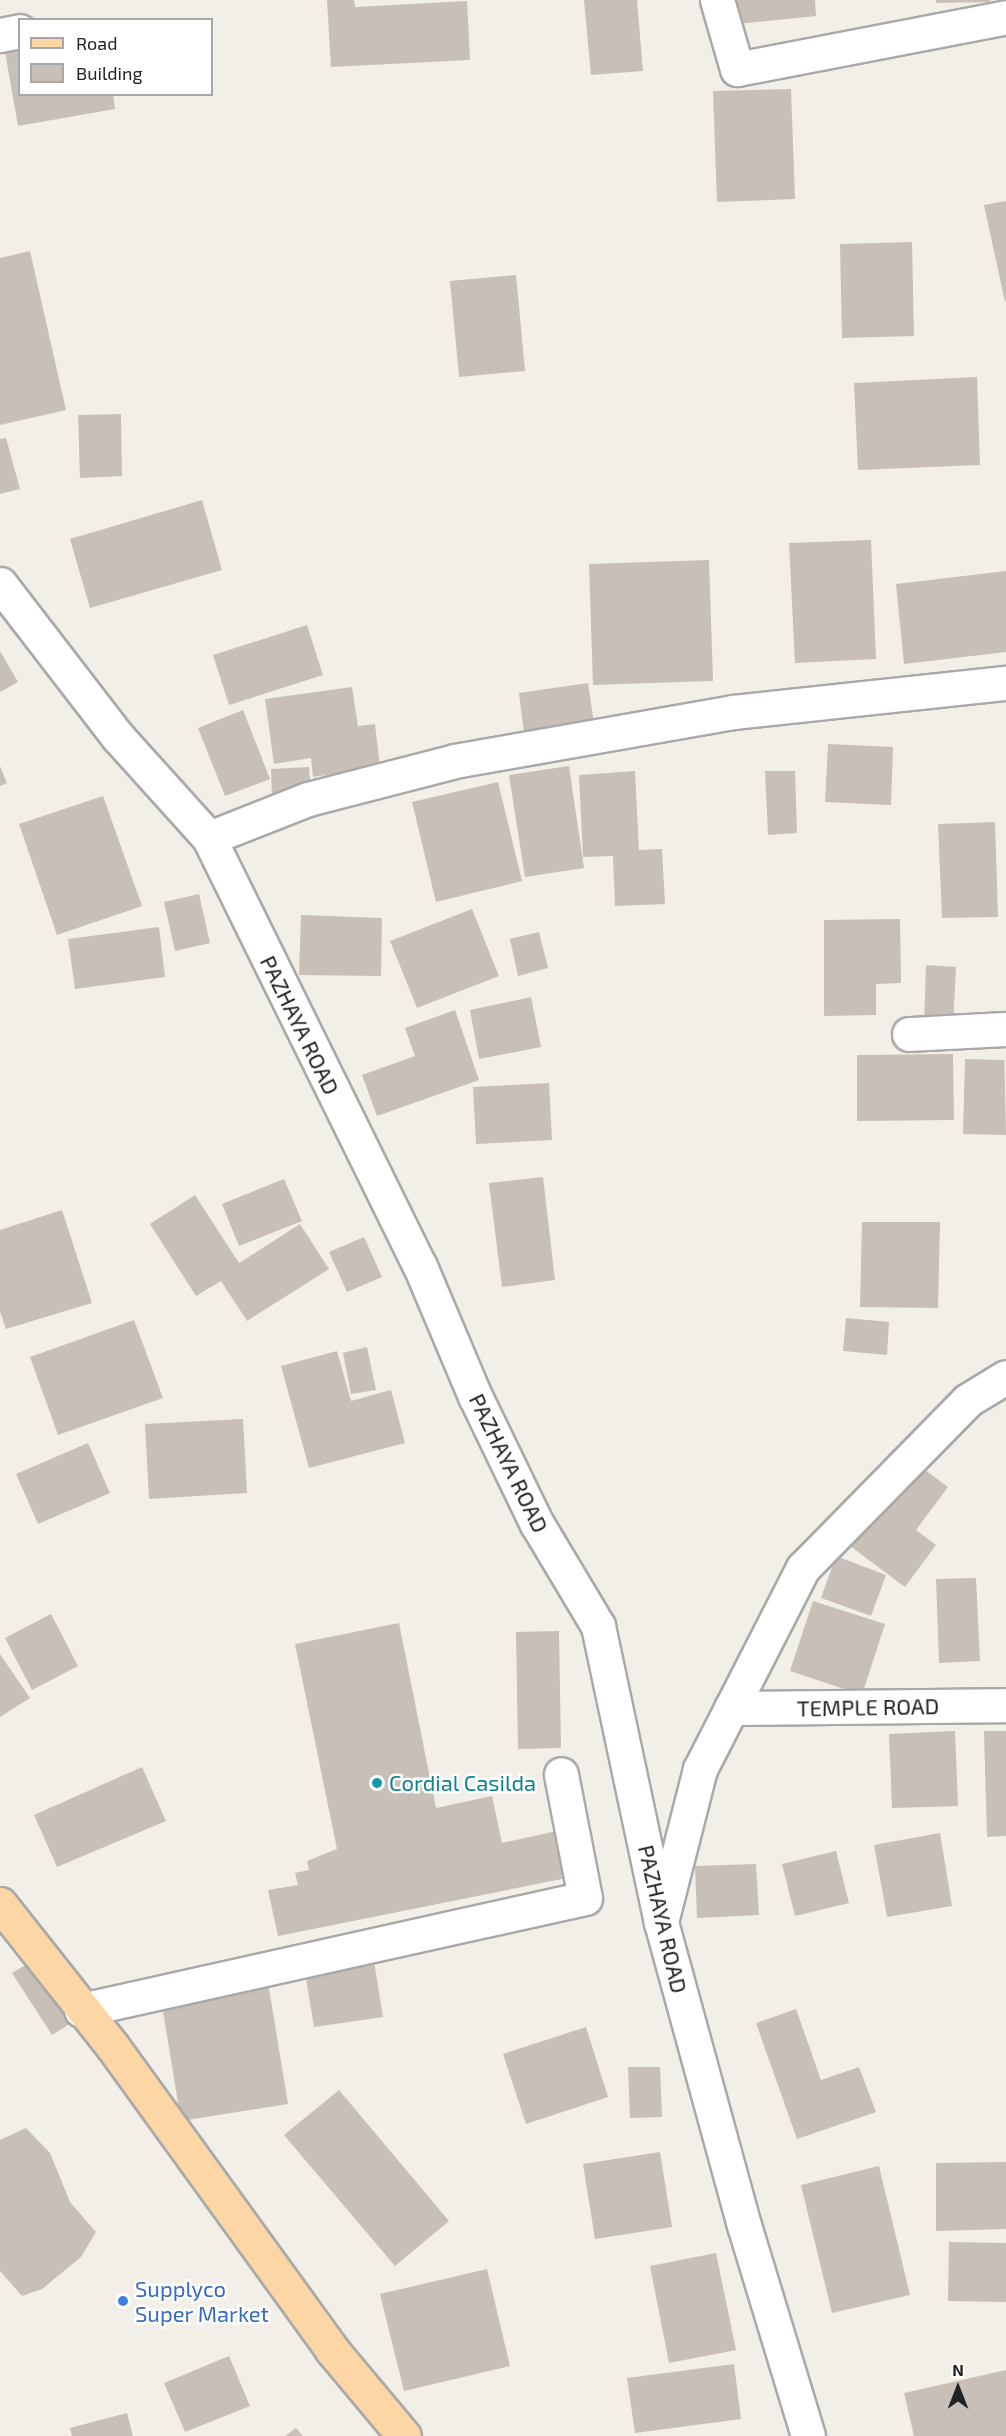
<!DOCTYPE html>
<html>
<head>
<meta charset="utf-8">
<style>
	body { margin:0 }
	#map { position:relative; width:1006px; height:2436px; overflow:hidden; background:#f2efe9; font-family:"Exo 2",sans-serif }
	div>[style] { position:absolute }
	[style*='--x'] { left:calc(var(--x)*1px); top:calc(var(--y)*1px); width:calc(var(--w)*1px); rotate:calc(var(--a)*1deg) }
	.building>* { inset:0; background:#c7bfb8 }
	.roads { filter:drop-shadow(2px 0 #a9a9a9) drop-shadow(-2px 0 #a9a9a9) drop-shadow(0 2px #a9a9a9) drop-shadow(0 -2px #a9a9a9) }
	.minor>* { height:33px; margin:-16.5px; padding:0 16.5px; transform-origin:16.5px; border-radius:16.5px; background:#fff }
	.tertiary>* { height:33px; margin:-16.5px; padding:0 16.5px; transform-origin:16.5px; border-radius:16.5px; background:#fff }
	.primary>* { height:33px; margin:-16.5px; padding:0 16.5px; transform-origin:16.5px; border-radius:16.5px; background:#fcd6a4 }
	.dots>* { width:16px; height:16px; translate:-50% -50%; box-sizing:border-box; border:3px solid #fff; border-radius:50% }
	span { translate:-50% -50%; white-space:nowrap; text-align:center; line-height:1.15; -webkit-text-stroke:5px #fff; paint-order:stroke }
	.street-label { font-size:22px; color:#222 }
	.culture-label { font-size:22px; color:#0d838f }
	.left { translate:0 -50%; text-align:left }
	.shop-label { font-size:22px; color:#366cbe }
	.legend { position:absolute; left:18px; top:18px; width:195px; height:78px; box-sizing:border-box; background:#fff; border:2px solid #a7a7a7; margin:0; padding:8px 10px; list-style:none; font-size:18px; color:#222 }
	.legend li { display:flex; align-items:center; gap:12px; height:30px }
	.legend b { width:30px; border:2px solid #a7a7a7 }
	.north { position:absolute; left:928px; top:2358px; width:60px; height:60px; -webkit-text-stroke:4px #fff; paint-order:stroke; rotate:0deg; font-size:16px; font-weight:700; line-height:24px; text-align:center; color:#222 }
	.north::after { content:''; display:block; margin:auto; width:21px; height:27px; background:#222; clip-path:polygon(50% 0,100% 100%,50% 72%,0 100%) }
</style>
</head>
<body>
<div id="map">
	<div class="building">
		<i style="clip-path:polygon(327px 0,354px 0,355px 7px,467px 1px,470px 60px,331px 67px)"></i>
		<i style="clip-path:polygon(584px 0,637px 0,643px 71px,591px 75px)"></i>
		<i style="clip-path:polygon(733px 0,815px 0,816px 16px,736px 24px)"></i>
		<i style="clip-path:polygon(936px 0,990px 0,990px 2px,936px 3px)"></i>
		<i style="clip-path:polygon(20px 49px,20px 94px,113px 94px,115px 109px,18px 126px,5px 52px)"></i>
		<i style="clip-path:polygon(791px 89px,795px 199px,717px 202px,713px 91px)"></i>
		<i style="clip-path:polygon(1006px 201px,1006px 301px,1005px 302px,984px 205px)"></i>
		<i style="clip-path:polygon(912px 242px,914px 336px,842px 338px,840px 244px)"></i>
		<i style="clip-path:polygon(30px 251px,66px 410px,0 425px,0 258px)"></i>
		<i style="clip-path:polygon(516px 275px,525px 371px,459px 377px,450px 281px)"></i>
		<i style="clip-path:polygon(977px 377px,980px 465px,858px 470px,854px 383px)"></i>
		<i style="clip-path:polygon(121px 414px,122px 476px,80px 478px,78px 415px)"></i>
		<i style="clip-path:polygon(6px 438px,20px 489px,0 494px,0 439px)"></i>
		<i style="clip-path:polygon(202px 500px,222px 570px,90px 608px,70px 539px)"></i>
		<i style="clip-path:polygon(871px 540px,876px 659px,795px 663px,789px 543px)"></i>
		<i style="clip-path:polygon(709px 560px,713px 681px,593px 685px,589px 564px)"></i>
		<i style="clip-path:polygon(1006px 571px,1006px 652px,904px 664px,896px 584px)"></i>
		<i style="clip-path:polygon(307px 625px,323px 675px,229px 705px,213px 655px)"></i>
		<i style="clip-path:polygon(0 651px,18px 682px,0 692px)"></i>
		<i style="clip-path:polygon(588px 683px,594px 723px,524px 733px,519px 693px)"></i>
		<i style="clip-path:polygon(352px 687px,358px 726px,375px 724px,380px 767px,313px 777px,311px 758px,274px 764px,265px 699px)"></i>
		<i style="clip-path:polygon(243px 710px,270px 779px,225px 796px,198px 728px)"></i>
		<i style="clip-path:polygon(828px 744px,893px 747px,891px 805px,825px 802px)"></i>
		<i style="clip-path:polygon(0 766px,7px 783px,0 786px)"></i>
		<i style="clip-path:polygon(569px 766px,584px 868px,525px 877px,509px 775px)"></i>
		<i style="clip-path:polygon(309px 767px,311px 795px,272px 796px,271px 769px)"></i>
		<i style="clip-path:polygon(635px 771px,639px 850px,662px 849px,665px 904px,615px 906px,613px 856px,583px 857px,579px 775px)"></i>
		<i style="clip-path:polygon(765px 771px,795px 771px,797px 833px,768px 835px)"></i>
		<i style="clip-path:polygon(498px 782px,522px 881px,436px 902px,412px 802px)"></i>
		<i style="clip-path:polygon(103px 796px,142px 906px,57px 935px,19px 824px)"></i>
		<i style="clip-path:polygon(995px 822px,998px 917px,942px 918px,938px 824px)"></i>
		<i style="clip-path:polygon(199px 894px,210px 943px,175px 951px,164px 902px)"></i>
		<i style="clip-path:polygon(472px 909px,499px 976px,417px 1008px,390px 941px)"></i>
		<i style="clip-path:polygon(301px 915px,382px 918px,381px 976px,299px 975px)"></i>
		<i style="clip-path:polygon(900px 919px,901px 983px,876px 984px,876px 1015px,824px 1016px,824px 920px)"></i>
		<i style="clip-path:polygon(159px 927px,165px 977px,75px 989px,68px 939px)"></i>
		<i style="clip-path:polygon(539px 932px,548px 968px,518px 976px,510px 939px)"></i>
		<i style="clip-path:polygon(926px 965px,956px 967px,953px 1025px,924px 1024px)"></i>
		<i style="clip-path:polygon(531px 997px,541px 1047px,479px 1059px,470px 1010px)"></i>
		<i style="clip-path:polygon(455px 1010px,479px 1080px,377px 1116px,362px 1075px,415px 1056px,405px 1028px)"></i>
		<i style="clip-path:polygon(1004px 1047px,1006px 1135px,963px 1134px,965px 1059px,1004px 1060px)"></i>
		<i style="clip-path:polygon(953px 1054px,954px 1120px,857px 1121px,857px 1055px)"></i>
		<i style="clip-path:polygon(549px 1083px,552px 1140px,476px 1144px,473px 1087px)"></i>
		<i style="clip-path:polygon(543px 1177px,555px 1280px,502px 1287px,489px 1183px)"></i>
		<i style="clip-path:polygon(284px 1179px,302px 1221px,239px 1246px,222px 1204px)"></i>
		<i style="clip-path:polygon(195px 1195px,239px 1263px,300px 1224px,329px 1269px,247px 1321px,221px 1281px,196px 1296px,150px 1224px)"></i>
		<i style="clip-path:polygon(62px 1210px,92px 1303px,6px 1329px,0 1311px,0 1230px)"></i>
		<i style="clip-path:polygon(862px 1222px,940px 1222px,938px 1308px,860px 1307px)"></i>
		<i style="clip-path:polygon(364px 1237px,382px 1277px,347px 1292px,329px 1252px)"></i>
		<i style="clip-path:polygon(846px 1318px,889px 1322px,887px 1355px,843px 1351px)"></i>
		<i style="clip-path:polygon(134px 1320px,163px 1398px,58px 1435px,30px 1357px)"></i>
		<i style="clip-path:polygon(367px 1347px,376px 1390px,351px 1394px,343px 1353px)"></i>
		<i style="clip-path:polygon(337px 1351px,351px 1401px,391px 1390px,405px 1443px,309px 1468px,281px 1366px)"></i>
		<i style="clip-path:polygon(243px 1419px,247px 1493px,149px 1499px,145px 1424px)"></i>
		<i style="clip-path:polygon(88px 1443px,110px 1493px,38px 1524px,16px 1474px)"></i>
		<i style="clip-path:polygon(913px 1461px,948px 1487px,916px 1530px,936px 1545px,905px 1587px,850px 1546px)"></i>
		<i style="clip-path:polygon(836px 1556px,886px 1575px,871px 1616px,821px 1598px)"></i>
		<i style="clip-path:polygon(976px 1578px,980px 1661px,939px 1663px,936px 1579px)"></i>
		<i style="clip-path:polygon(813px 1601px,885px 1624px,862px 1695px,790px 1671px)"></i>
		<i style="clip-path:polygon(51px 1614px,78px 1666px,32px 1690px,5px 1638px)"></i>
		<i style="clip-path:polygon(399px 1623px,436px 1808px,492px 1796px,502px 1843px,557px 1831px,567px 1878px,278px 1936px,268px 1890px,298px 1885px,295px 1873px,309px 1870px,307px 1861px,337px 1849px,295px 1644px)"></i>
		<i style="clip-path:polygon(559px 1631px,561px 1748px,518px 1749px,516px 1632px)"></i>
		<i style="clip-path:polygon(0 1654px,30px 1698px,0 1717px)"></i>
		<i style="clip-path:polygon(955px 1731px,958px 1806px,892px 1808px,889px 1734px)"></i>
		<i style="clip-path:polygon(984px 1731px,1006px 1731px,1006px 1836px,987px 1837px)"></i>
		<i style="clip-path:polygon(142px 1767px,166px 1821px,57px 1867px,34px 1815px)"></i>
		<i style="clip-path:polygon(940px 1833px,952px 1906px,887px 1917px,874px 1845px)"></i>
		<i style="clip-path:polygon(836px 1851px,849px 1903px,795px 1916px,782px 1864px)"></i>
		<i style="clip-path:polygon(756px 1864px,759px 1915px,697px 1918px,695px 1866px)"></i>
		<i style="clip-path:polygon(34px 1960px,73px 2022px,52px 2035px,12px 1973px)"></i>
		<i style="clip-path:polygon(374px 1961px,383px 2017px,314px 2027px,305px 1972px)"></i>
		<i style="clip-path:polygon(267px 1976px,288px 2104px,181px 2121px,160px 1993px)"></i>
		<i style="clip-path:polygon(796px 2009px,821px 2080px,859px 2067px,876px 2112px,797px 2139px,756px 2023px)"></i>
		<i style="clip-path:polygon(586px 2027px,608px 2097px,526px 2124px,503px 2054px)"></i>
		<i style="clip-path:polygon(628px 2067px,660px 2067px,662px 2117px,630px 2118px)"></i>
		<i style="clip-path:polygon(339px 2090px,449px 2221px,395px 2266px,284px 2135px)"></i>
		<i style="clip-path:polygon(26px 2128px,50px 2153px,70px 2202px,96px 2232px,81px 2257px,42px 2289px,22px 2296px,0 2271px,0 2140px)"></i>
		<i style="clip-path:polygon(660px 2152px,672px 2227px,595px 2239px,583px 2164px)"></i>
		<i style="clip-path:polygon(1006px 2162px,1006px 2229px,936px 2231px,936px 2163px)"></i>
		<i style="clip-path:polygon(879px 2166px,910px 2295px,832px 2313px,801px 2185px)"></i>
		<i style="clip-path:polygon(949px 2242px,1006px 2243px,1006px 2302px,948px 2301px)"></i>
		<i style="clip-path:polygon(716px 2253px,736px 2350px,669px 2363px,650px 2266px)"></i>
		<i style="clip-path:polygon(487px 2269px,510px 2366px,404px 2391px,380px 2294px)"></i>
		<i style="clip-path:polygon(229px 2356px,250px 2406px,185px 2432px,164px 2383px)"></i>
		<i style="clip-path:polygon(734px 2364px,741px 2419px,635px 2433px,627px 2378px)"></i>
		<i style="clip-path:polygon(1006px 2370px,1006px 2436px,914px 2436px,904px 2393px)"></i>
		<i style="clip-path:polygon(127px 2413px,133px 2436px,72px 2436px,70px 2428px)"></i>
		<i style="clip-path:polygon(296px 2428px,303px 2436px,285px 2436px)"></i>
	</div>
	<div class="roads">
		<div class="minor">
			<i style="--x:717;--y:0;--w:72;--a:73.8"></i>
			<i style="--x:737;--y:69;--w:274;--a:-10.9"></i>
			<i style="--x:0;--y:35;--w:20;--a:-11"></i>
			<i style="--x:209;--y:838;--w:106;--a:-21.5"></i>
			<i style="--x:308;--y:799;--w:152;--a:-14.5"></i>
			<i style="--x:455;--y:761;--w:282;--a:-10"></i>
			<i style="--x:733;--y:712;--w:275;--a:-6.1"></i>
			<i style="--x:909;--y:1034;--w:97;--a:-3"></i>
			<i style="--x:731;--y:1708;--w:275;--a:-0.6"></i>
			<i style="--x:661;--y:1922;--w:158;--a:-75.7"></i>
			<i style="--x:700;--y:1769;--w:226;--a:-62.9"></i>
			<i style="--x:803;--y:1568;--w:235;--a:-45.5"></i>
			<i style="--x:968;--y:1400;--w:44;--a:-31.2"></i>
			<i style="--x:81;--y:2010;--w:516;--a:-12.53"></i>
			<i style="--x:585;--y:1898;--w:126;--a:-101"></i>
		</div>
		<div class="tertiary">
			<i style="--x:0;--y:584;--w:193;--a:52.4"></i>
			<i style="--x:118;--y:737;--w:136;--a:48"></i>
			<i style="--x:209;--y:838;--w:477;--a:63.8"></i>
			<i style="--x:420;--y:1266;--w:141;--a:67.1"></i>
			<i style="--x:475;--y:1396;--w:142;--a:64.2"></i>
			<i style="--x:537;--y:1524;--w:119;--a:59.1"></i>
			<i style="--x:598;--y:1626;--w:303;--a:78"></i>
			<i style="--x:661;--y:1922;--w:314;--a:74.7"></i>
			<i style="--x:744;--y:2225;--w:220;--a:73.1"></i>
		</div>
		<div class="primary">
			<i style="--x:0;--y:1904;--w:182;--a:51.7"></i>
			<i style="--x:113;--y:2047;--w:374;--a:54.1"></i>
			<i style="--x:332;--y:2350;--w:112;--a:50.1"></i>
		</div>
	</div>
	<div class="dots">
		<i style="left:377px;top:1783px;background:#0f9aa8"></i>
		<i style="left:123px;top:2301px;background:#3f7fe0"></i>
	</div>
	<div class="street-label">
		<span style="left:300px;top:1025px;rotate:64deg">PAZHAYA ROAD</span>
		<span style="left:509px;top:1463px;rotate:64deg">PAZHAYA ROAD</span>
		<span style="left:868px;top:1707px;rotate:-1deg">TEMPLE ROAD</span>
		<span style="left:663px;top:1919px;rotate:77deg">PAZHAYA ROAD</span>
	</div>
	<div class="culture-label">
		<span class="left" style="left:389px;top:1783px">Cordial Casilda</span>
	</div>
	<div class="shop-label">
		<span class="left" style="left:135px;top:2301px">Supplyco<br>Super Market</span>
	</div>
	<ul class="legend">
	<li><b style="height:8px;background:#fcd6a4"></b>Road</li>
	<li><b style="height:16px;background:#c7bfb8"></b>Building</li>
	</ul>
	<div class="north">N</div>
</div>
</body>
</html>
